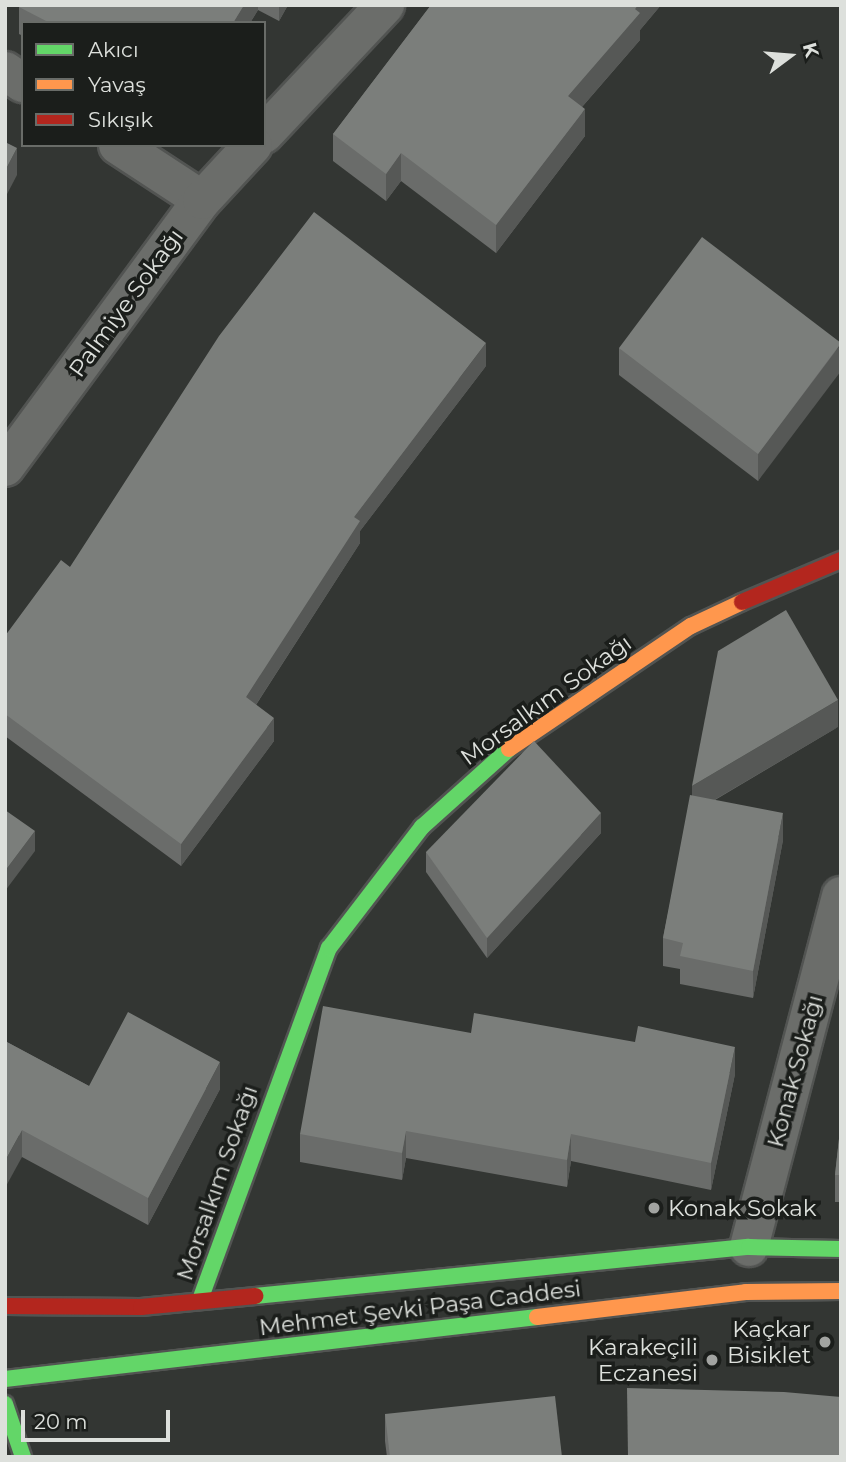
<!DOCTYPE html>
<html>
<head>
<meta charset="utf-8">
<style>
	body { margin:0 }
	#map { position:relative; width:846px; height:1462px; overflow:hidden; background:#333633; font-family:Montserrat,sans-serif }
	div>[style] { position:absolute }
	[style*='--x'] { left:calc(var(--x)*1px); top:calc(var(--y)*1px); width:calc(var(--w)*1px); rotate:calc(var(--a)*1deg) }
	.roads { filter:drop-shadow(2px 0 #525452) drop-shadow(-2px 0 #525452) drop-shadow(0 2px #525452) drop-shadow(0 -2px #525452) }
	.street>* { height:38px; margin:-19px; padding:0 19px; transform-origin:19px; border-radius:19px; background:#6b6d6a }
	.fast>* { height:16px; margin:-8px; padding:0 8px; transform-origin:8px; border-radius:8px; background:#63d668 }
	.slow>* { height:16px; margin:-8px; padding:0 8px; transform-origin:8px; border-radius:8px; background:#ff974d }
	.jam>* { height:16px; margin:-8px; padding:0 8px; transform-origin:8px; border-radius:8px; background:#b3261e }
	.wall>* { inset:0; background:#6a6c6a }
	.shaded-wall>* { inset:0; background:#565856 }
	.building>* { inset:0; background:#7b7e7b }
	.dots>* { width:19px; height:19px; translate:-50% -50%; box-sizing:border-box; border:4px solid #1b1e1b; border-radius:50% }
	span { translate:-50% -50%; white-space:nowrap; text-align:center; line-height:1.15; -webkit-text-stroke:7px #1b1e1b; paint-order:stroke }
	.street-label { font-size:23px; color:#dde0dc }
	.poi-label { font-size:23px; color:#dde0dc }
	.left { translate:0 -50%; text-align:left }
	.right { translate:-100% -50%; text-align:right }
	.frame { position:absolute; inset:0; border:7px solid #dde0dc; pointer-events:none }
	.legend { position:absolute; left:21px; top:21px; width:245px; height:126px; box-sizing:border-box; background:#1b1e1b; border:2px solid #696c68; margin:0; padding:9px 12px; list-style:none; font-size:21px; color:#dde0dc }
	.legend li { display:flex; align-items:center; gap:14px; height:35px }
	.legend b { width:35px; border:2px solid #696c68 }
	.north { position:absolute; left:755px; top:21px; width:70px; height:70px; -webkit-text-stroke:5px #1b1e1b; paint-order:stroke; rotate:74deg; font-size:19px; font-weight:700; line-height:28px; text-align:center; color:#dde0dc }
	.north::after { content:''; display:block; margin:auto; width:24px; height:32px; background:#dde0dc; clip-path:polygon(50% 0,100% 100%,50% 72%,0 100%) }
	.scale { position:absolute; left:21px; top:1410px; width:149px; height:32px; box-sizing:border-box; border:4px solid #dde0dc; border-top:0; padding-left:9px; font-size:21px; line-height:24px; white-space:nowrap; color:#dde0dc; -webkit-text-stroke:5px #1b1e1b; paint-order:stroke }
</style>
</head>
<body>
<div id="map">
	<div class="roads">
		<div class="street">
			<i style="--x:5;--y:71;--w:22;--a:34"></i>
			<i style="--x:264;--y:134;--w:177;--a:-46.8"></i>
			<i style="--x:118;--y:145;--w:100;--a:33.2"></i>
			<i style="--x:5;--y:467;--w:332;--a:-53.6"></i>
			<i style="--x:202;--y:200;--w:75;--a:-47.2"></i>
			<i style="--x:749;--y:1247;--w:363;--a:-75.3"></i>
		</div>
		<div class="fast">
			<i style="--x:255;--y:1296;--w:496;--a:-5.7"></i>
			<i style="--x:749;--y:1247;--w:92;--a:1.2"></i>
			<i style="--x:200;--y:1300;--w:375;--a:-69.9"></i>
			<i style="--x:329;--y:948;--w:153;--a:-52.5"></i>
			<i style="--x:422;--y:827;--w:117;--a:-41.9"></i>
			<i style="--x:5;--y:1379;--w:536;--a:-6.65"></i>
			<i style="--x:5;--y:1404;--w:56;--a:71.2"></i>
		</div>
		<div class="slow">
			<i style="--x:509;--y:749;--w:220;--a:-34.1"></i>
			<i style="--x:691;--y:626;--w:56;--a:-25.2"></i>
			<i style="--x:537;--y:1317;--w:210;--a:-6.8"></i>
			<i style="--x:746;--y:1292;--w:95;--a:-0.6"></i>
		</div>
		<div class="jam">
			<i style="--x:742;--y:602;--w:108;--a:-23"></i>
			<i style="--x:5;--y:1306;--w:136;--a:0.4"></i>
			<i style="--x:141;--y:1307;--w:115;--a:-5.5"></i>
		</div>
	</div>
	<div class="wall">
		<i style="clip-path:polygon(20px 5px,288px 5px,279px 21px,258px 10px,250px 23px,23px 23px,23px 36px,19px 34px,19px 7px)"></i>
		<i style="clip-path:polygon(431px 5px,661px 5px,640px 30px,640px 40px,582px 107px,585px 136px,496px 253px,401px 181px,386px 201px,333px 161px,333px 134px)"></i>
		<i style="clip-path:polygon(841px 343px,758px 481px,619px 375px,619px 348px)"></i>
		<i style="clip-path:polygon(486px 366px,360px 531px,360px 543px,256px 705px,274px 741px,181px 866px,5px 736px,5px 636px,70px 567px)"></i>
		<i style="clip-path:polygon(838px 727px,715px 800px,783px 840px,753px 998px,680px 984px,680px 969px,663px 966px,663px 938px,692px 795px)"></i>
		<i style="clip-path:polygon(601px 833px,487px 958px,426px 872px,426px 852px)"></i>
		<i style="clip-path:polygon(471px 1033px,735px 1074px,711px 1190px,571px 1161px,567px 1187px,406px 1158px,402px 1180px,300px 1162px,300px 1134px)"></i>
		<i style="clip-path:polygon(5px 1041px,89px 1086px,220px 1089px,148px 1225px,22px 1157px)"></i>
		<i style="clip-path:polygon(841px 1121px,841px 1202px,835px 1202px,835px 1175px)"></i>
		<i style="clip-path:polygon(385px 1414px,562px 1457px,387px 1457px,385px 1441px)"></i>
	</div>
	<div class="shaded-wall">
		<i style="clip-path:polygon(244px 5px,258px 5px,258px 10px,250px 23px,233px 23px)"></i>
		<i style="clip-path:polygon(279px 5px,288px 5px,279px 21px)"></i>
		<i style="clip-path:polygon(638px 5px,661px 5px,640px 30px,640px 40px,568px 123px,568px 96px)"></i>
		<i style="clip-path:polygon(585px 109px,585px 136px,496px 253px,496px 225px)"></i>
		<i style="clip-path:polygon(17px 148px,17px 175px,5px 198px,5px 171px)"></i>
		<i style="clip-path:polygon(401px 153px,401px 181px,386px 201px,386px 174px)"></i>
		<i style="clip-path:polygon(486px 343px,486px 366px,360px 531px,360px 543px,246px 720px,246px 697px,354px 517px)"></i>
		<i style="clip-path:polygon(841px 344px,841px 371px,758px 481px,758px 454px)"></i>
		<i style="clip-path:polygon(838px 700px,838px 727px,692px 813px,692px 786px)"></i>
		<i style="clip-path:polygon(274px 718px,274px 741px,181px 866px,181px 844px)"></i>
		<i style="clip-path:polygon(601px 813px,601px 833px,487px 958px,487px 938px)"></i>
		<i style="clip-path:polygon(783px 813px,783px 840px,753px 998px,753px 971px)"></i>
		<i style="clip-path:polygon(35px 831px,35px 851px,5px 891px,5px 871px)"></i>
		<i style="clip-path:polygon(735px 1047px,735px 1074px,711px 1190px,711px 1163px)"></i>
		<i style="clip-path:polygon(220px 1062px,220px 1089px,148px 1225px,148px 1198px)"></i>
		<i style="clip-path:polygon(22px 1130px,22px 1157px,5px 1188px,5px 1161px)"></i>
		<i style="clip-path:polygon(406px 1131px,406px 1158px,402px 1180px,402px 1153px)"></i>
		<i style="clip-path:polygon(571px 1134px,571px 1161px,567px 1187px,567px 1160px)"></i>
	</div>
	<div class="building">
		<i style="clip-path:polygon(20px 5px,244px 5px,233px 23px,50px 23px,19px 7px)"></i>
		<i style="clip-path:polygon(431px 5px,638px 5px,635px 9px,640px 13px,568px 96px,585px 109px,496px 225px,401px 153px,386px 174px,333px 134px)"></i>
		<i style="clip-path:polygon(5px 142px,17px 148px,5px 171px)"></i>
		<i style="clip-path:polygon(314px 212px,486px 343px,354px 517px,360px 521px,246px 697px,274px 718px,181px 844px,5px 714px,5px 636px,61px 560px,70px 567px,219px 336px)"></i>
		<i style="clip-path:polygon(702px 237px,841px 343px,758px 454px,619px 348px)"></i>
		<i style="clip-path:polygon(786px 610px,838px 700px,692px 786px,718px 651px)"></i>
		<i style="clip-path:polygon(534px 741px,601px 813px,487px 938px,426px 852px)"></i>
		<i style="clip-path:polygon(690px 795px,783px 813px,753px 971px,680px 956px,683px 943px,663px 938px)"></i>
		<i style="clip-path:polygon(5px 810px,35px 831px,5px 871px)"></i>
		<i style="clip-path:polygon(323px 1006px,471px 1033px,474px 1013px,635px 1042px,638px 1026px,735px 1047px,711px 1163px,571px 1134px,567px 1160px,406px 1131px,402px 1153px,300px 1134px)"></i>
		<i style="clip-path:polygon(128px 1012px,220px 1062px,148px 1198px,22px 1130px,5px 1161px,5px 1041px,89px 1086px)"></i>
		<i style="clip-path:polygon(841px 1121px,841px 1175px,835px 1175px)"></i>
		<i style="clip-path:polygon(627px 1388px,784px 1392px,841px 1397px,841px 1457px,628px 1457px)"></i>
		<i style="clip-path:polygon(555px 1396px,562px 1457px,390px 1457px,385px 1414px)"></i>
	</div>
	<div class="dots">
		<i style="left:654px;top:1208px;background:#a2a4a1"></i>
		<i style="left:825px;top:1342px;background:#a2a4a1"></i>
		<i style="left:712px;top:1360px;background:#a2a4a1"></i>
	</div>
	<div class="street-label">
		<span style="left:126px;top:303px;rotate:-54deg">Palmiye Sokağı</span>
		<span style="left:546px;top:700px;rotate:-36deg">Morsalkım Sokağı</span>
		<span style="left:795px;top:1071px;rotate:-75deg">Konak Sokağı</span>
		<span style="left:217px;top:1183px;rotate:-71deg">Morsalkım Sokağı</span>
		<span style="left:420px;top:1308px;rotate:-7deg">Mehmet Şevki Paşa Caddesi</span>
	</div>
	<div class="poi-label">
		<span class="left" style="left:668px;top:1208px">Konak Sokak</span>
		<span class="right" style="left:811px;top:1342px">Kaçkar<br>Bisiklet</span>
		<span class="right" style="left:698px;top:1360px">Karakeçili<br>Eczanesi</span>
	</div>
	<div class="frame"></div>
	<ul class="legend">
	<li><b style="height:9px;background:#63d668"></b>Akıcı</li>
	<li><b style="height:9px;background:#ff974d"></b>Yavaş</li>
	<li><b style="height:9px;background:#b3261e"></b>Sıkışık</li>
	</ul>
	<div class="north">K</div>
	<div class="scale">20 m</div>
</div>
</body>
</html>
